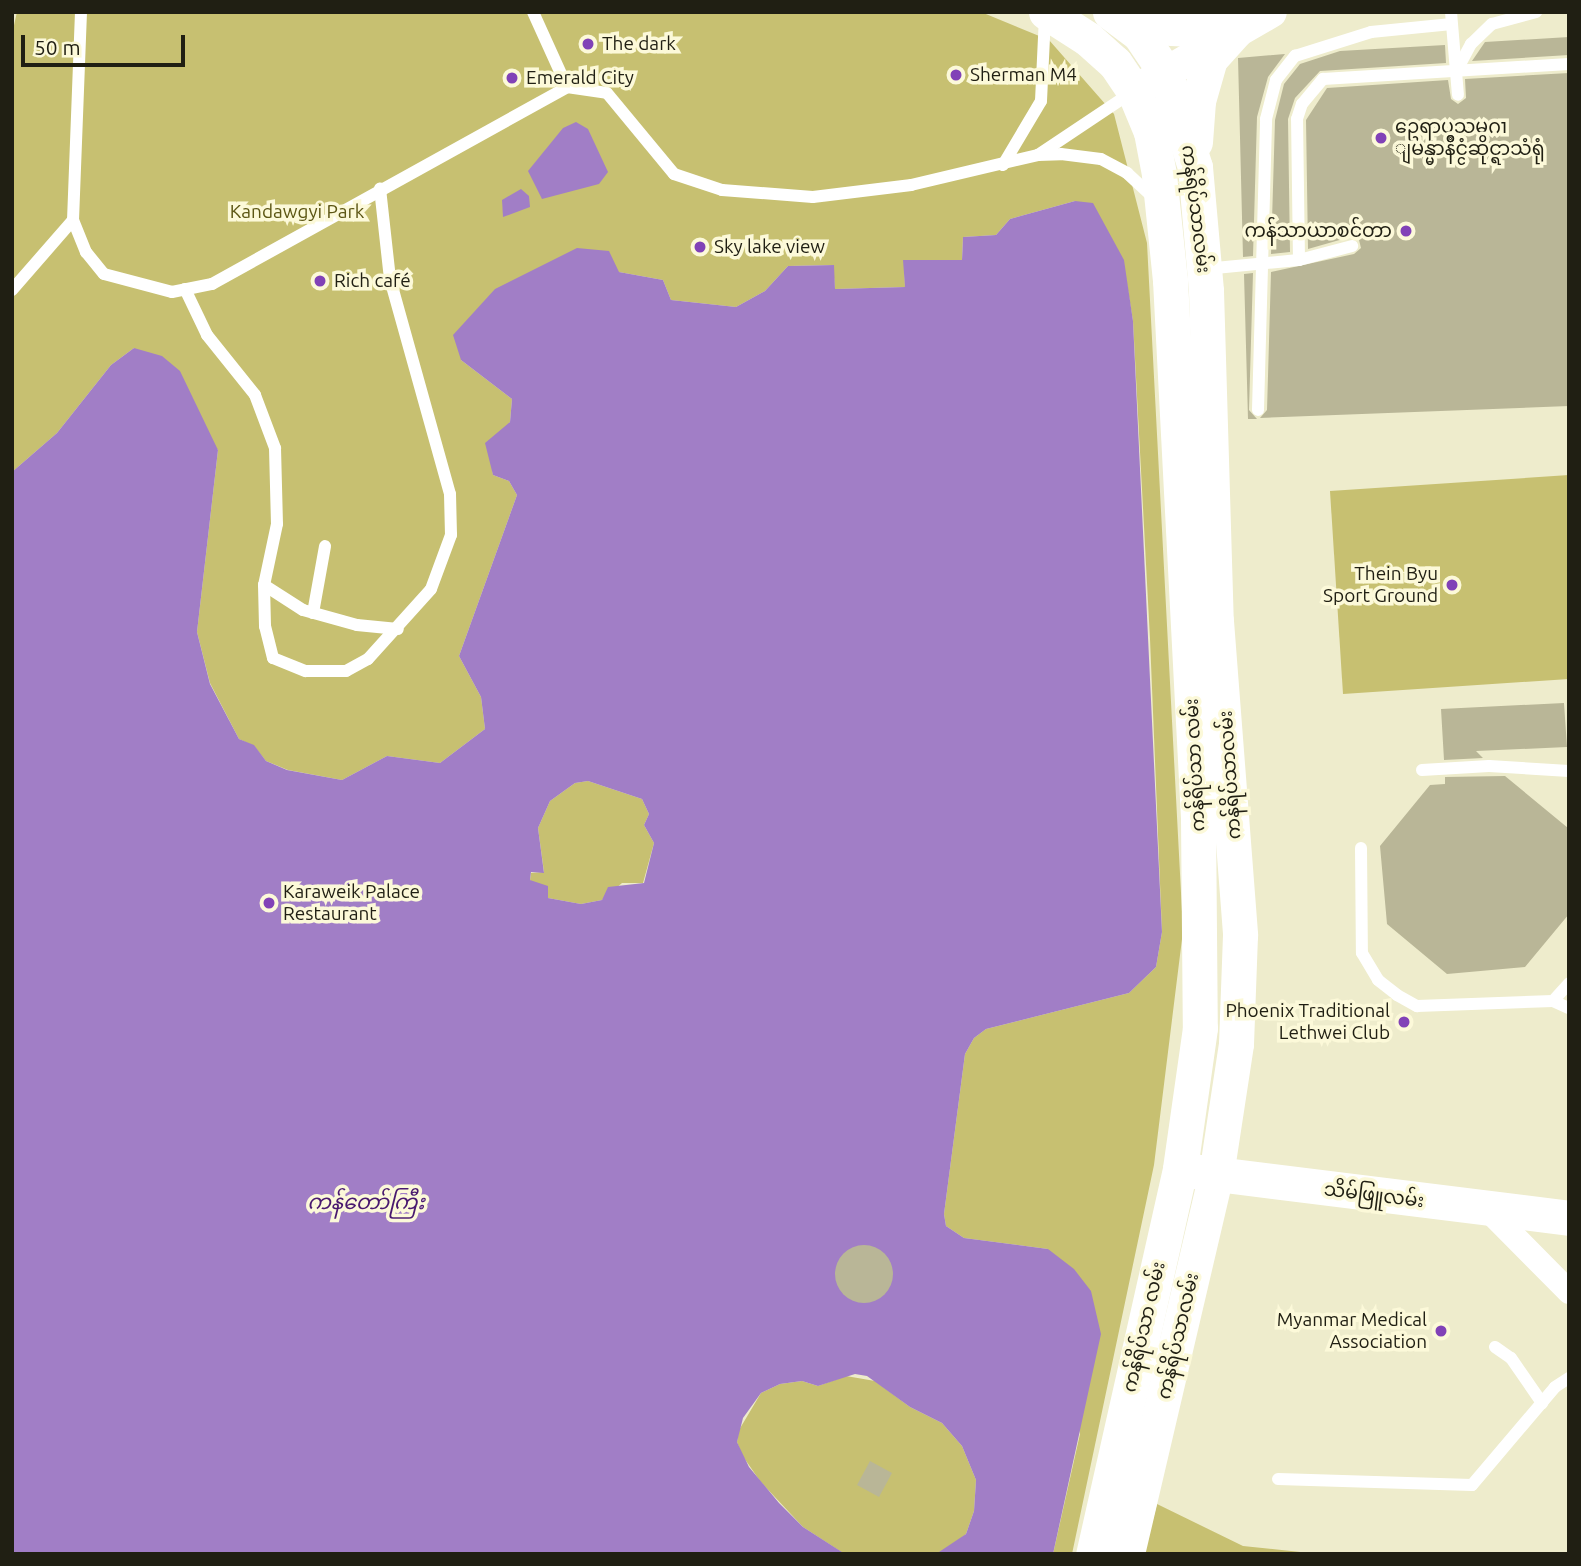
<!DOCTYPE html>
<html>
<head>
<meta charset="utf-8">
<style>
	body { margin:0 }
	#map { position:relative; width:1581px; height:1566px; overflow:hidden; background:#eeeccc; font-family:Ubuntu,"Noto Sans Myanmar",sans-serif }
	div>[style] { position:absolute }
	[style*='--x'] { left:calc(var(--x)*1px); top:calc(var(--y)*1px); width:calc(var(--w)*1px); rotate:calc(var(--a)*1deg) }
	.green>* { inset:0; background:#c7c071 }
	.water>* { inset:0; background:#a17ec6 }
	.building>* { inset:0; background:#b9b697 }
	.round { border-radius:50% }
	.service>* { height:12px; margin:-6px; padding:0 6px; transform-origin:6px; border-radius:6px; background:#fff }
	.minor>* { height:24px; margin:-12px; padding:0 12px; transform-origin:12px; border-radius:12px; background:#fff }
	.tertiary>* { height:32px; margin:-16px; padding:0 16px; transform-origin:16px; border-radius:16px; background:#fff }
	.secondary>* { height:35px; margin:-17.5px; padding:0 17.5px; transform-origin:17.5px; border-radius:17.5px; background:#fff }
	.dots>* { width:19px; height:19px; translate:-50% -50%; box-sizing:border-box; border:4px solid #fcf9d9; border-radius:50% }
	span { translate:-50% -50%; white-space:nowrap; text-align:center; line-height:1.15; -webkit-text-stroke:7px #fcf9d9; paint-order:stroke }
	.poi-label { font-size:19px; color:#201f13 }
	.left { translate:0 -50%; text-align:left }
	.right { translate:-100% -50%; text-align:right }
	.street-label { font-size:19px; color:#201f13 }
	.park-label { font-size:19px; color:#5c5614 }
	.water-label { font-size:21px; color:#49196f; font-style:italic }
	.frame { position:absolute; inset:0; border:14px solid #201f13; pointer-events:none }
	.scale { position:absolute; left:21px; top:35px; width:164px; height:32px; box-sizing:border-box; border:4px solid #201f13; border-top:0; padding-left:9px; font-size:21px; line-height:24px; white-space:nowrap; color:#201f13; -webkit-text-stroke:5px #fcf9d9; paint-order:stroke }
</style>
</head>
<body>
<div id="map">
	<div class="green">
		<i style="clip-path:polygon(17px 12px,981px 12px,1049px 40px,1114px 114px,1147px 243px,1183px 931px,1154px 1165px,1072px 1554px,1053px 1554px,1080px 1434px,1048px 1249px,964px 1238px,946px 1226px,944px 1214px,965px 1054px,974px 1038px,986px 1029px,1129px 993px,1156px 967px,1162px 932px,1150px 639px,1133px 321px,1123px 260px,1075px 201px,1010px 219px,996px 235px,963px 237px,962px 260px,904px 260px,905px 287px,835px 289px,833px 265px,788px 266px,765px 291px,736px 307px,671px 300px,663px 280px,619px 272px,461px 360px,512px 399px,510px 422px,490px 452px,493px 475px,509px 481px,517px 495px,459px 656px,481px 697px,485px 729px,440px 763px,387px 756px,342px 780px,288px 770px,266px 761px,254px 746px,239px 739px,210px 683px,197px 632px,218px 450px,134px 348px,111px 365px,57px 433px,12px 472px,12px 34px)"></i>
		<i style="clip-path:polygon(1569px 475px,1569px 679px,1343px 694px,1330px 491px)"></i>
		<i style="clip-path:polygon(588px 781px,642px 799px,649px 814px,644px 825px,654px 843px,643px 883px,622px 883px,602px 900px,581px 904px,548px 898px,530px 880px,531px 873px,544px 872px,538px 828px,550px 801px,575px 783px)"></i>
		<i style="clip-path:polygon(846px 1376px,875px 1381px,910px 1407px,942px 1423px,962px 1446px,976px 1480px,974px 1511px,966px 1534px,948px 1549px,936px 1554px,843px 1553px,803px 1527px,760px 1481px,742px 1455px,737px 1442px,739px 1430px,761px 1393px,780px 1384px,802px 1381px,818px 1386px)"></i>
		<i style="clip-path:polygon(1157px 1504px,1243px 1546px,1319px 1554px,1144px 1554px)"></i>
		<i style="clip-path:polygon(1559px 1552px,1562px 1554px,1356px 1554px)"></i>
	</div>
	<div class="water">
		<i style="clip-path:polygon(576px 122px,588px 129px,608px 172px,599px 184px,542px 199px,528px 171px,563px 128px)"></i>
		<i style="clip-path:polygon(521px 189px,529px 196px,530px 207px,503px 217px,502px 200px)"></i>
		<i style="clip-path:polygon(evenodd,1075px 201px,1093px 203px,1124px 260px,1133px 321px,1162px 932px,1156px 967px,1129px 993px,986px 1029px,974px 1038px,965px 1054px,944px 1214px,946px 1226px,964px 1238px,1048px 1249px,1074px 1269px,1091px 1291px,1101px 1334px,1053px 1554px,936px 1554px,966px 1534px,974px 1511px,976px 1480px,962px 1446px,942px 1423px,910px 1407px,867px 1376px,855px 1374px,818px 1386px,802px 1381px,780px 1384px,761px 1393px,743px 1418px,737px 1442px,749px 1467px,779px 1503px,803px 1527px,845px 1554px,12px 1554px,12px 472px,57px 433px,111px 365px,134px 348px,162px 356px,180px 371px,218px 450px,197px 632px,210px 684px,239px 739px,254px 745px,266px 761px,287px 770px,342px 780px,387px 756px,440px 763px,485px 729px,481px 697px,459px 656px,517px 495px,509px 481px,493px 475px,485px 443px,510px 422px,512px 399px,461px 360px,453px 335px,495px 289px,577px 248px,609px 251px,619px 272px,663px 280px,671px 300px,736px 307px,765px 291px,788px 266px,834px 265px,835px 289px,905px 287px,903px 260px,962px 260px,963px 237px,996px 235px,1010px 219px,1075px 201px,588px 781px,642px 799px,649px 814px,644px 825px,654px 843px,644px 883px,608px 887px,602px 900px,581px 904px,548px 898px,548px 886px,530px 880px,531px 872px,544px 873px,538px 828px,550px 801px,575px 783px,588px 781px)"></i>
	</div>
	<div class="building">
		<i style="clip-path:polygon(1569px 37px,1569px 55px,1472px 61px,1485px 42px)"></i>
		<i style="clip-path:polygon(1445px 45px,1446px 63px,1320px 71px,1295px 98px,1288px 119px,1290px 252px,1271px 254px,1275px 120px,1284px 84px,1300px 64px,1340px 51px)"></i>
		<i style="clip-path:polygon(1285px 54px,1268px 77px,1257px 117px,1253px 256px,1243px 257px,1238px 58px)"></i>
		<i style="clip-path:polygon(1569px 73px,1569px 406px,1260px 418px,1267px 410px,1271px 272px,1354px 254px,1361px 248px,1359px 240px,1350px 237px,1308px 249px,1306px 120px,1327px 88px,1448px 80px,1451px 99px,1458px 104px,1466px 98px,1465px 79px)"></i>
		<i style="clip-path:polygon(1253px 273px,1249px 410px,1257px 419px,1248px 419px,1244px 274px)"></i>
		<i style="clip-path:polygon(1564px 703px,1567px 747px,1476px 751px,1483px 758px,1444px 760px,1441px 709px)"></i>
		<i style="clip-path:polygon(1505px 776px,1568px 828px,1569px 914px,1525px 967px,1447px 974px,1387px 924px,1380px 846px,1430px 785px,1445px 784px,1445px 777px)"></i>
		<i class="round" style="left:835px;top:1245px;width:58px;height:58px"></i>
		<i style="clip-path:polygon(870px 1461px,892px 1473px,879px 1497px,857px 1485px)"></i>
	</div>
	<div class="service">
		<i style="--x:81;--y:12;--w:208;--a:92.2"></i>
		<i style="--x:73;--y:220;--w:35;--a:68"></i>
		<i style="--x:86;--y:252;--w:28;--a:51"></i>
		<i style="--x:104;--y:274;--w:70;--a:14.8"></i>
		<i style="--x:172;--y:292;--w:41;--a:-11.3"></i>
		<i style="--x:212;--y:284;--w:406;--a:-29"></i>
		<i style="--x:567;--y:87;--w:40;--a:8.5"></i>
		<i style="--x:607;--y:93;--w:105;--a:50.4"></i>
		<i style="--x:674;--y:174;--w:51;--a:18.4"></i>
		<i style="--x:722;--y:190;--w:91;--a:4.4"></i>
		<i style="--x:813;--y:197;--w:99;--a:-7"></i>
		<i style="--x:911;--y:185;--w:130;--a:-13.3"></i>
		<i style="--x:1038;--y:155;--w:23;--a:-2"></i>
		<i style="--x:1061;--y:154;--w:40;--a:7.1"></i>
		<i style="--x:1101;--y:159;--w:30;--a:28"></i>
		<i style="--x:1127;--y:173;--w:37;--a:43"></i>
		<i style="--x:533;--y:12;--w:82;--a:65.6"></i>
		<i style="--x:1451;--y:12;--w:83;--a:85.2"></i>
		<i style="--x:1456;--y:72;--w:32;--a:-62"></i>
		<i style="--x:1471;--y:44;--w:29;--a:-44"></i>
		<i style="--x:1492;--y:24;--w:46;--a:-15.3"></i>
		<i style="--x:1038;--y:155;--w:112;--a:-33.7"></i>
		<i style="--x:1003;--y:165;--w:74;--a:-59.3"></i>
		<i style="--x:1041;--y:101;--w:86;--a:-87.3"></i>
		<i style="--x:1299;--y:260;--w:141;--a:-90.8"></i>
		<i style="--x:1297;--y:119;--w:16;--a:-72"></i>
		<i style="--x:1302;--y:104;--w:33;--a:-50"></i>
		<i style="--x:1323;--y:79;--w:246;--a:-3.5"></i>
		<i style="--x:1205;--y:269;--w:94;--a:-5.5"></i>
		<i style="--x:1299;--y:260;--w:55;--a:-14.8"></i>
		<i style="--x:185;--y:289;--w:51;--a:64.4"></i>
		<i style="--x:207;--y:335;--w:77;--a:51.3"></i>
		<i style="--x:255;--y:395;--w:57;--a:69.3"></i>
		<i style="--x:275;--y:448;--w:76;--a:88.5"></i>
		<i style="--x:277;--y:524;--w:62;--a:102"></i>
		<i style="--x:264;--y:585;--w:41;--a:88.6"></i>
		<i style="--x:265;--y:626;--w:33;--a:76"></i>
		<i style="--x:273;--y:658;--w:35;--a:22"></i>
		<i style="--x:306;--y:671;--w:40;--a:0"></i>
		<i style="--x:346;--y:671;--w:25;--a:-29"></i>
		<i style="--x:368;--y:659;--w:94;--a:-48"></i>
		<i style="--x:431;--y:589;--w:58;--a:-69.7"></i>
		<i style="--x:451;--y:535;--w:41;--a:-91.4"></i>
		<i style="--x:450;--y:494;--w:223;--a:-105.6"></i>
		<i style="--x:390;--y:279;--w:91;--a:-96.3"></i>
		<i style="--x:12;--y:290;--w:93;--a:-48.9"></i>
		<i style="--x:1258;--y:410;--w:291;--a:-88.4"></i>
		<i style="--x:1266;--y:119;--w:40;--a:-75.6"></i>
		<i style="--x:1276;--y:80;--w:31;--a:-52"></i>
		<i style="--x:1295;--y:56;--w:80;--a:-17.5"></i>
		<i style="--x:1371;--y:32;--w:81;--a:-5.6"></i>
		<i style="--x:264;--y:585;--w:46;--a:32.7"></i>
		<i style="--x:303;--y:610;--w:56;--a:15.5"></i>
		<i style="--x:357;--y:625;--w:41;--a:5.6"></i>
		<i style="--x:313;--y:613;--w:68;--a:-79.8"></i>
		<i style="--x:1422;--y:770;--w:67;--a:-3.4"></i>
		<i style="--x:1489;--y:766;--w:80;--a:3.6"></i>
		<i style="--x:1361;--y:848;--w:105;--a:89.5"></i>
		<i style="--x:1362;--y:953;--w:31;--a:59"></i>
		<i style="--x:1378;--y:980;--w:24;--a:38"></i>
		<i style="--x:1397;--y:995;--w:23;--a:29"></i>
		<i style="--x:1417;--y:1006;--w:136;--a:-2.1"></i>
		<i style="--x:1553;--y:1001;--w:17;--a:24"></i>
		<i style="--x:1553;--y:1001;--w:24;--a:-48"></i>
		<i style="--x:1495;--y:1347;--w:19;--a:35"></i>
		<i style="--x:1511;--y:1358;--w:55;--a:55.4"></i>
		<i style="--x:1278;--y:1479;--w:194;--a:1.8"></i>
		<i style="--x:1472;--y:1485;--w:128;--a:-49.7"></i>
		<i style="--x:1555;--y:1387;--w:17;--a:-33"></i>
	</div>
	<div class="minor">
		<i style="--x:1487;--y:1209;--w:117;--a:45.3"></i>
	</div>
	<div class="tertiary">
		<i style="--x:1134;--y:91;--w:158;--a:-30"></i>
	</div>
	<div class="secondary">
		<i style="--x:1046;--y:12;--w:50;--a:32.7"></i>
		<i style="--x:1088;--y:39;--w:36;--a:42"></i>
		<i style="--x:1115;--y:63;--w:34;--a:56"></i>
		<i style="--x:1134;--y:91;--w:44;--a:67.5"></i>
		<i style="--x:1151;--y:132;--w:43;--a:79.2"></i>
		<i style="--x:1159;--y:174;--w:107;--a:84.1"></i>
		<i style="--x:1170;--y:280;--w:539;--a:87.02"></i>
		<i style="--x:1198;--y:818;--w:210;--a:89.5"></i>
		<i style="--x:1200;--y:1028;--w:142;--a:98.1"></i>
		<i style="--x:1180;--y:1169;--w:395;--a:102.7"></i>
		<i style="--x:1110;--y:12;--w:38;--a:37"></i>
		<i style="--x:1140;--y:35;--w:45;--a:56"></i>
		<i style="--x:1165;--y:72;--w:100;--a:72.5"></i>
		<i style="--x:1195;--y:167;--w:124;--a:84.9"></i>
		<i style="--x:1206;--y:291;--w:330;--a:88.3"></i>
		<i style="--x:1216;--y:621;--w:315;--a:85.6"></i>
		<i style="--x:1240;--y:935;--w:109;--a:92.1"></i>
		<i style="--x:1236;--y:1044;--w:132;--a:98.7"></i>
		<i style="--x:1216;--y:1174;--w:390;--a:103.2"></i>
		<i style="--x:1140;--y:12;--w:35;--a:27"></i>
		<i style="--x:1171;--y:28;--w:64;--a:2.7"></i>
		<i style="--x:1195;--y:142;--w:41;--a:-85.8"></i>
		<i style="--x:1198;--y:101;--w:44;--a:-74.1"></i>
		<i style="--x:1210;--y:59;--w:38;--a:-48"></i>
		<i style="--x:1193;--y:1171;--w:379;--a:7.1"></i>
	</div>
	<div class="dots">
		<i style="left:588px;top:44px;background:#8142b7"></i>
		<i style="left:956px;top:75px;background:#8142b7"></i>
		<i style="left:512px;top:78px;background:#8142b7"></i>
		<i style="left:1381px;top:138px;background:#8142b7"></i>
		<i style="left:1406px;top:231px;background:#8142b7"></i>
		<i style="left:700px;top:247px;background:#8142b7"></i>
		<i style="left:320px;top:281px;background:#8142b7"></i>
		<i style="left:1452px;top:585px;background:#8142b7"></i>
		<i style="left:269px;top:903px;background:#8142b7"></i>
		<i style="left:1404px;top:1022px;background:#8142b7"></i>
		<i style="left:1441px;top:1331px;background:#8142b7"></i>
	</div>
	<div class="poi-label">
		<span class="left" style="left:602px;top:44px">The dark</span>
		<span class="left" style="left:970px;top:75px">Sherman M4</span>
		<span class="left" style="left:526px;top:78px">Emerald City</span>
		<span class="left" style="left:1395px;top:138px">ဥေရာပသမဂၢ<br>ျမန္မာနိဳင္ငံဆိုင္ရာသံရုံ</span>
		<span class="right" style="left:1392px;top:231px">ကန်သာယာစင်တာ</span>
		<span class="left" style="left:714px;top:247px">Sky lake view</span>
		<span class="left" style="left:334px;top:281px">Rich café</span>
		<span class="right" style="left:1438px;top:585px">Thein Byu<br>Sport Ground</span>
		<span class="left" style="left:283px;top:903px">Karaweik Palace<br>Restaurant</span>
		<span class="right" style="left:1390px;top:1022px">Phoenix Traditional<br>Lethwei Club</span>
		<span class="right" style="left:1427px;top:1331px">Myanmar Medical<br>Association</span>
	</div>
	<div class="street-label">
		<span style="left:1196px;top:209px;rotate:83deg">ကန်ရိပ်သာလမ်း</span>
		<span style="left:1195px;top:765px;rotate:-93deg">ကန်ရိပ်သာ လမ်း</span>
		<span style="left:1230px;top:775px;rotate:-94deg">ကန်ရိပ်သာလမ်း</span>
		<span style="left:1374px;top:1195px;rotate:7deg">သိမ်ဖြူလမ်း</span>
		<span style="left:1144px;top:1327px;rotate:-77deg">ကန်ရိပ်သာ လမ်း</span>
		<span style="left:1178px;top:1336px;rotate:-77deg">ကန်ရိပ်သာလမ်း</span>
	</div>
	<div class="park-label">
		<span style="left:297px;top:212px">Kandawgyi Park</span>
	</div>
	<div class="water-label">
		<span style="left:366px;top:1201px">ကန်တော်ကြီး</span>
	</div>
	<div class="frame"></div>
	<div class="scale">50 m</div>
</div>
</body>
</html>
